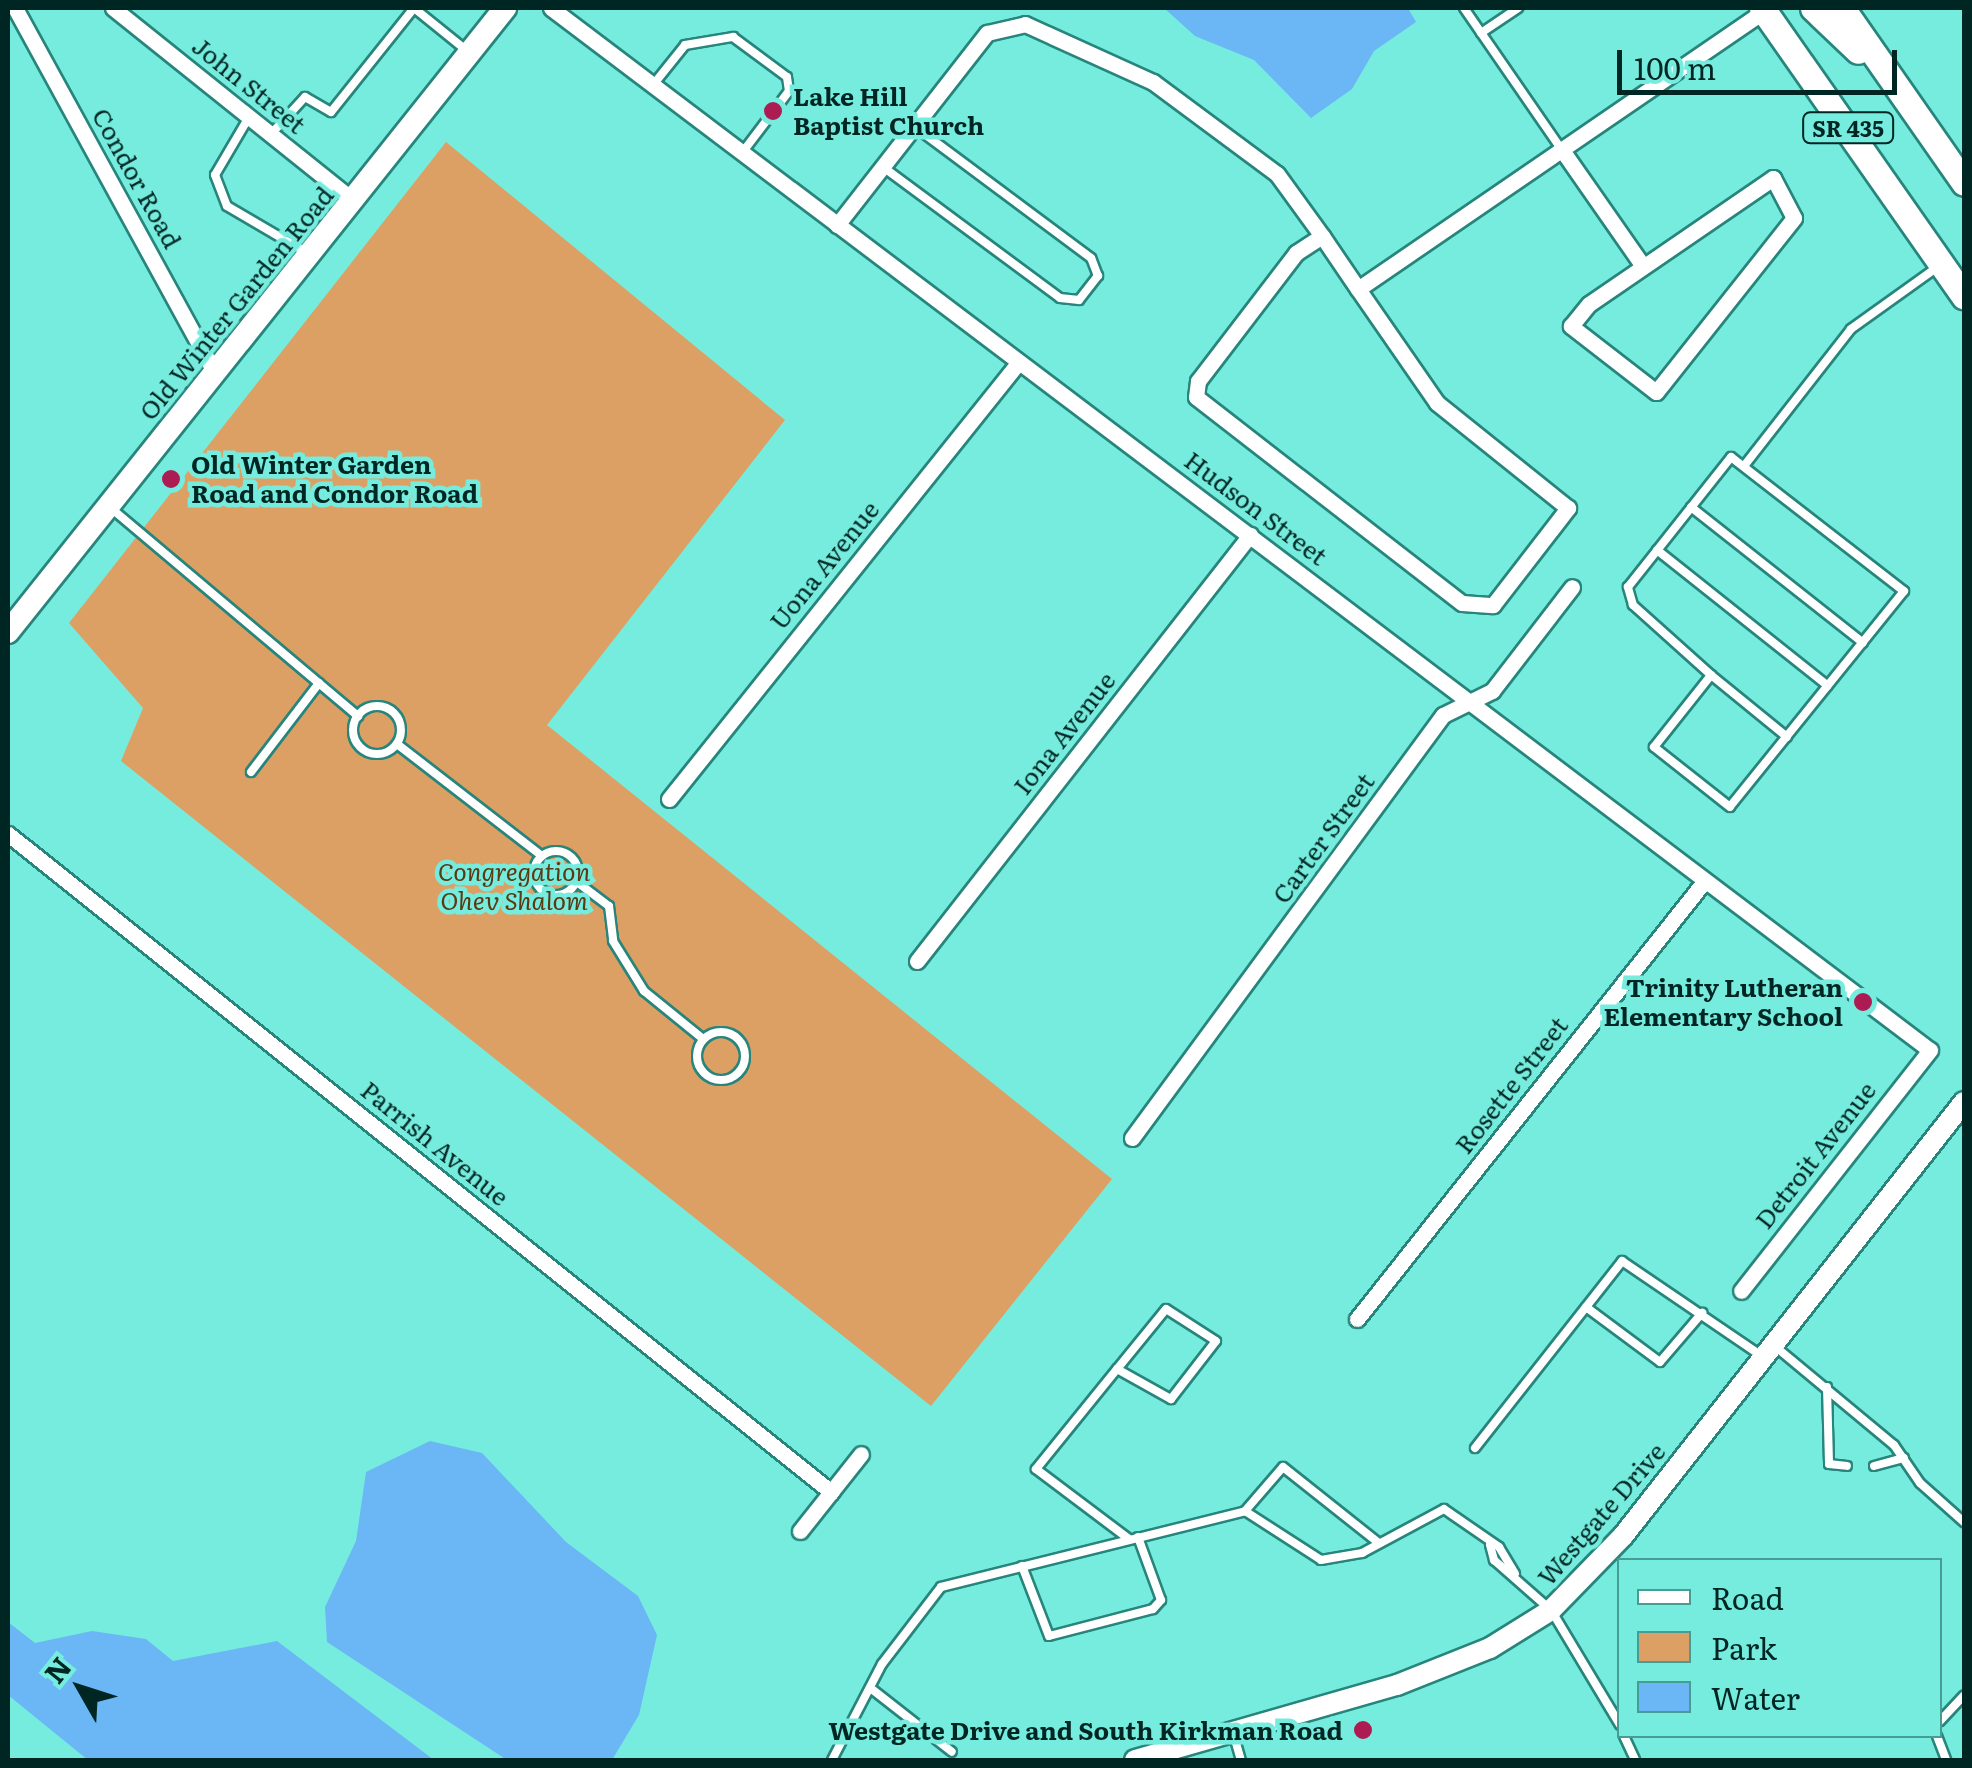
<!DOCTYPE html>
<html>
<head>
<meta charset="utf-8">
<style>
	body { margin:0 }
	#map { position:relative; width:1972px; height:1768px; overflow:hidden; background:#76ecde; font-family:Literata,serif }
	div>[style] { position:absolute }
	[style*='--x'] { left:calc(var(--x)*1px); top:calc(var(--y)*1px); width:calc(var(--w)*1px); rotate:calc(var(--a)*1deg) }
	.green>* { inset:0; background:#dda064 }
	.water>* { inset:0; background:#6bb6f5 }
	.roads { filter:drop-shadow(2px 0 #27857c) drop-shadow(-2px 0 #27857c) drop-shadow(0 2px #27857c) drop-shadow(0 -2px #27857c) }
	.service>* { height:8px; margin:-4px; padding:0 4px; transform-origin:4px; border-radius:4px; background:#fff }
	.service>.ring { margin:-4px; padding:0; box-sizing:content-box; background:none; border:8px solid #fff; border-radius:50% }
	.minor>* { height:15px; margin:-7.5px; padding:0 7.5px; transform-origin:7.5px; border-radius:7.5px; background:#fff }
	.tertiary>* { height:20px; margin:-10px; padding:0 10px; transform-origin:10px; border-radius:10px; background:#fff }
	.secondary>* { height:22px; margin:-11px; padding:0 11px; transform-origin:11px; border-radius:11px; background:#fff }
	.primary>* { height:25px; margin:-12.5px; padding:0 12.5px; transform-origin:12.5px; border-radius:12.5px; background:#fff }
	.dots>* { width:28px; height:28px; translate:-50% -50%; box-sizing:border-box; border:5px solid #76ecde; border-radius:50% }
	span { translate:-50% -50%; white-space:nowrap; text-align:center; line-height:1.15; -webkit-text-stroke:9px #76ecde; paint-order:stroke }
	.shield-label span { padding:2px 8px; background:#76ecde; border:2px solid; border-radius:8px; -webkit-text-stroke-width:0 }
	.shield-label { font-size:22px; color:#002623; font-weight:700 }
	.street-label { font-size:25px; color:#002623 }
	.poi-label { font-size:25px; color:#002623; font-weight:700 }
	.left { translate:0 -50%; text-align:left }
	.right { translate:-100% -50%; text-align:right }
	.park-label { font-size:25px; color:#5b3912; font-style:italic }
	.frame { position:absolute; inset:0; border:10px solid #002623; pointer-events:none }
	.legend { position:absolute; left:1617px; top:1558px; width:325px; height:180px; box-sizing:border-box; background:#76ecde; border:2px solid #479d93; margin:0; padding:12px 18px; list-style:none; font-size:30px; color:#002623 }
	.legend li { display:flex; align-items:center; gap:20px; height:50px }
	.legend b { width:50px; border:2px solid #479d93 }
	.north { position:absolute; left:30px; top:1638px; width:100px; height:100px; -webkit-text-stroke:8px #76ecde; paint-order:stroke; rotate:309deg; font-size:28px; font-weight:700; line-height:40px; text-align:center; color:#002623 }
	.north::after { content:''; display:block; margin:auto; width:35px; height:45px; background:#002623; clip-path:polygon(50% 0,100% 100%,50% 72%,0 100%) }
	.scale { position:absolute; left:1617px; top:50px; width:280px; height:45px; box-sizing:border-box; border:5px solid #002623; border-top:0; padding-left:12px; font-size:30px; line-height:35px; white-space:nowrap; color:#002623; -webkit-text-stroke:8px #76ecde; paint-order:stroke }
</style>
</head>
<body>
<div id="map">
	<div class="green">
		<i style="clip-path:polygon(446px 142px,785px 420px,547px 725px,1112px 1179px,931px 1406px,121px 761px,143px 708px,69px 623px)"></i>
	</div>
	<div class="water">
		<i style="clip-path:polygon(1164px 8px,1408px 8px,1416px 22px,1374px 51px,1352px 89px,1311px 118px,1254px 60px,1195px 36px)"></i>
		<i style="clip-path:polygon(430px 1441px,482px 1453px,566px 1542px,638px 1596px,657px 1635px,639px 1715px,612px 1760px,507px 1760px,327px 1642px,325px 1607px,356px 1541px,366px 1472px)"></i>
		<i style="clip-path:polygon(8px 1622px,35px 1643px,92px 1631px,146px 1639px,173px 1661px,277px 1641px,434px 1760px,88px 1760px,8px 1695px)"></i>
	</div>
	<div class="roads">
		<div class="service">
			<i style="--x:1464;--y:8;--w:173;--a:55.4"></i>
			<i style="--x:1481;--y:33;--w:45;--a:-34"></i>
			<i style="--x:653;--y:85;--w:51;--a:-51.3"></i>
			<i style="--x:685;--y:45;--w:49;--a:-9.5"></i>
			<i style="--x:733;--y:37;--w:67;--a:36.5"></i>
			<i style="--x:787;--y:77;--w:14;--a:82"></i>
			<i style="--x:789;--y:91;--w:78;--a:127.2"></i>
			<i style="--x:249;--y:117;--w:67;--a:120.4"></i>
			<i style="--x:215;--y:175;--w:33;--a:69"></i>
			<i style="--x:227;--y:206;--w:93;--a:30.4"></i>
			<i style="--x:272;--y:133;--w:49;--a:-47.5"></i>
			<i style="--x:305;--y:97;--w:30;--a:30"></i>
			<i style="--x:331;--y:112;--w:133;--a:-51.4"></i>
			<i style="--x:414;--y:8;--w:67;--a:38.9"></i>
			<i style="--x:883;--y:167;--w:220;--a:36.5"></i>
			<i style="--x:1060;--y:298;--w:19;--a:6"></i>
			<i style="--x:1079;--y:300;--w:31;--a:-52"></i>
			<i style="--x:1098;--y:276;--w:19;--a:-111"></i>
			<i style="--x:1091;--y:258;--w:221;--a:-143.3"></i>
			<i style="--x:1731;--y:457;--w:219;--a:37.8"></i>
			<i style="--x:1904;--y:591;--w:277;--a:128.9"></i>
			<i style="--x:1730;--y:807;--w:97;--a:-141.7"></i>
			<i style="--x:1654;--y:747;--w:92;--a:-51.6"></i>
			<i style="--x:1711;--y:675;--w:105;--a:-138.1"></i>
			<i style="--x:1633;--y:605;--w:19;--a:-106"></i>
			<i style="--x:1628;--y:587;--w:166;--a:-51.6"></i>
			<i style="--x:1744;--y:466;--w:174;--a:-52"></i>
			<i style="--x:1851;--y:329;--w:108;--a:-35.6"></i>
			<i style="--x:1691;--y:507;--w:219;--a:38.3"></i>
			<i style="--x:112;--y:509;--w:322;--a:40.1"></i>
			<i style="--x:1657;--y:550;--w:218;--a:38.5"></i>
			<i style="--x:1711;--y:675;--w:98;--a:39.2"></i>
			<i class="ring" style="left:353px;top:706px;width:40px;height:40px"></i>
			<i style="--x:397;--y:744;--w:183;--a:37.7"></i>
			<i style="--x:251;--y:772;--w:112;--a:-52.6"></i>
			<i class="ring" style="left:534px;top:851px;width:36px;height:36px"></i>
			<i style="--x:577;--y:882;--w:40;--a:37"></i>
			<i style="--x:609;--y:906;--w:35;--a:83"></i>
			<i style="--x:613;--y:941;--w:59;--a:58.2"></i>
			<i style="--x:644;--y:991;--w:76;--a:39.1"></i>
			<i class="ring" style="left:697px;top:1032px;width:40px;height:40px"></i>
			<i style="--x:1586;--y:1307;--w:92;--a:36.6"></i>
			<i style="--x:1660;--y:1362;--w:65;--a:-49.4"></i>
			<i style="--x:1777;--y:1348;--w:152;--a:39.7"></i>
			<i style="--x:1894;--y:1445;--w:46;--a:55.6"></i>
			<i style="--x:1920;--y:1483;--w:59;--a:41.6"></i>
			<i style="--x:1117;--y:1369;--w:62;--a:29.1"></i>
			<i style="--x:1171;--y:1399;--w:73;--a:-52.2"></i>
			<i style="--x:1216;--y:1341;--w:59;--a:-147.4"></i>
			<i style="--x:1166;--y:1309;--w:77;--a:129.2"></i>
			<i style="--x:1117;--y:1369;--w:129;--a:129"></i>
			<i style="--x:1036;--y:1469;--w:116;--a:37"></i>
			<i style="--x:1827;--y:1387;--w:77;--a:88.5"></i>
			<i style="--x:1829;--y:1464;--w:18;--a:6"></i>
			<i style="--x:1475;--y:1448;--w:238;--a:-51.8"></i>
			<i style="--x:1622;--y:1261;--w:171;--a:34.2"></i>
			<i style="--x:1874;--y:1466;--w:31;--a:-15"></i>
			<i style="--x:1245;--y:1511;--w:58;--a:-49.2"></i>
			<i style="--x:1283;--y:1467;--w:122;--a:38.4"></i>
			<i style="--x:1490;--y:1545;--w:16;--a:75"></i>
			<i style="--x:1494;--y:1560;--w:76;--a:41.3"></i>
			<i style="--x:1551;--y:1610;--w:134;--a:59"></i>
			<i style="--x:1022;--y:1566;--w:75;--a:68.9"></i>
			<i style="--x:1049;--y:1636;--w:107;--a:-14.6"></i>
			<i style="--x:1153;--y:1609;--w:12;--a:-48"></i>
			<i style="--x:1161;--y:1600;--w:67;--a:-110.1"></i>
			<i style="--x:873;--y:1690;--w:100;--a:38.1"></i>
			<i style="--x:1940;--y:1721;--w:35;--a:-47"></i>
			<i style="--x:1234;--y:1736;--w:25;--a:74"></i>
			<i style="--x:1624;--y:1736;--w:26;--a:65"></i>
			<i style="--x:1937;--y:1736;--w:26;--a:69"></i>
			<i style="--x:832;--y:1760;--w:108;--a:-62.5"></i>
			<i style="--x:882;--y:1664;--w:97;--a:-52.5"></i>
			<i style="--x:941;--y:1587;--w:313;--a:-14"></i>
			<i style="--x:1245;--y:1511;--w:90;--a:32.8"></i>
			<i style="--x:1321;--y:1560;--w:42;--a:-9.7"></i>
			<i style="--x:1362;--y:1553;--w:93;--a:-28.2"></i>
			<i style="--x:1444;--y:1509;--w:67;--a:34.6"></i>
			<i style="--x:1499;--y:1547;--w:31;--a:59"></i>
		</div>
		<div class="minor">
			<i style="--x:15;--y:8;--w:416;--a:61.3"></i>
			<i style="--x:113;--y:8;--w:309;--a:38.7"></i>
			<i style="--x:551;--y:8;--w:1728;--a:37.08"></i>
			<i style="--x:1930;--y:1050;--w:306;--a:128.1"></i>
			<i style="--x:1562;--y:150;--w:141;--a:55.1"></i>
			<i style="--x:1773;--y:178;--w:45;--a:62.3"></i>
			<i style="--x:1794;--y:218;--w:222;--a:128.4"></i>
			<i style="--x:1656;--y:392;--w:108;--a:-142.2"></i>
			<i style="--x:1571;--y:326;--w:28;--a:-51"></i>
			<i style="--x:1589;--y:304;--w:223;--a:-34.4"></i>
			<i style="--x:837;--y:225;--w:244;--a:-52"></i>
			<i style="--x:987;--y:33;--w:39;--a:-13"></i>
			<i style="--x:1025;--y:24;--w:141;--a:24.4"></i>
			<i style="--x:1153;--y:82;--w:154;--a:36.6"></i>
			<i style="--x:1277;--y:174;--w:77;--a:54"></i>
			<i style="--x:1358;--y:289;--w:64;--a:-124.2"></i>
			<i style="--x:1322;--y:236;--w:31;--a:147"></i>
			<i style="--x:1296;--y:253;--w:161;--a:127.4"></i>
			<i style="--x:1198;--y:381;--w:16;--a:97"></i>
			<i style="--x:1196;--y:397;--w:336;--a:37.8"></i>
			<i style="--x:1462;--y:603;--w:31;--a:4"></i>
			<i style="--x:1493;--y:605;--w:123;--a:-52.3"></i>
			<i style="--x:1568;--y:508;--w:168;--a:-141.3"></i>
			<i style="--x:1437;--y:403;--w:139;--a:-124.7"></i>
			<i style="--x:1358;--y:289;--w:492;--a:-34.4"></i>
			<i style="--x:669;--y:799;--w:558;--a:-51.32"></i>
			<i style="--x:8;--y:834;--w:1054;--a:38.64"></i>
			<i style="--x:917;--y:961;--w:541;--a:-51.99"></i>
			<i style="--x:1132;--y:1138;--w:525;--a:-53.68"></i>
			<i style="--x:1443;--y:715;--w:55;--a:-26.1"></i>
			<i style="--x:1492;--y:691;--w:131;--a:-52.4"></i>
			<i style="--x:1357;--y:1319;--w:557;--a:-51.57"></i>
			<i style="--x:800;--y:1531;--w:98;--a:-51.6"></i>
		</div>
		<div class="tertiary">
			<i style="--x:1135;--y:1760;--w:273;--a:-16"></i>
			<i style="--x:1397;--y:1685;--w:100;--a:-21.7"></i>
			<i style="--x:1490;--y:1648;--w:72;--a:-31.9"></i>
			<i style="--x:1551;--y:1610;--w:103;--a:-45.8"></i>
			<i style="--x:1623;--y:1536;--w:552;--a:-51.84"></i>
		</div>
		<div class="secondary">
			<i style="--x:8;--y:632;--w:798;--a:-51.46"></i>
		</div>
		<div class="primary">
			<i style="--x:1762;--y:8;--w:352;--a:55"></i>
			<i style="--x:1813;--y:8;--w:62;--a:43.7"></i>
			<i style="--x:1842;--y:8;--w:213;--a:55.1"></i>
		</div>
	</div>
	<div class="dots">
		<i style="left:773px;top:111px;background:#ac1b52"></i>
		<i style="left:171px;top:479px;background:#ac1b52"></i>
		<i style="left:1863px;top:1002px;background:#ac1b52"></i>
		<i style="left:1363px;top:1730px;background:#ac1b52"></i>
	</div>
	<div class="shield-label">
		<span style="left:1848px;top:128px">SR 435</span>
	</div>
	<div class="street-label">
		<span style="left:249px;top:85px;rotate:39deg">John Street</span>
		<span style="left:137px;top:178px;rotate:61deg">Condor Road</span>
		<span style="left:236px;top:303px;rotate:-51deg">Old Winter Garden Road</span>
		<span style="left:1256px;top:508px;rotate:37deg">Hudson Street</span>
		<span style="left:824px;top:565px;rotate:-51deg">Uona Avenue</span>
		<span style="left:1064px;top:733px;rotate:-52deg">Iona Avenue</span>
		<span style="left:1323px;top:838px;rotate:-54deg">Carter Street</span>
		<span style="left:1511px;top:1085px;rotate:-52deg">Rosette Street</span>
		<span style="left:435px;top:1143px;rotate:39deg">Parrish Avenue</span>
		<span style="left:1815px;top:1155px;rotate:-52deg">Detroit Avenue</span>
		<span style="left:1601px;top:1514px;rotate:-49deg">Westgate Drive</span>
	</div>
	<div class="poi-label">
		<span class="left" style="left:793px;top:111px">Lake Hill<br>Baptist Church</span>
		<span class="left" style="left:191px;top:479px">Old Winter Garden<br>Road and Condor Road</span>
		<span class="right" style="left:1843px;top:1002px">Trinity Lutheran<br>Elementary School</span>
		<span class="right" style="left:1343px;top:1730px">Westgate Drive and South Kirkman Road</span>
	</div>
	<div class="park-label">
		<span style="left:514px;top:886px">Congregation<br>Ohev Shalom</span>
	</div>
	<div class="frame"></div>
	<ul class="legend">
	<li><b style="height:12px;background:#fff"></b>Road</li>
	<li><b style="height:28px;background:#dda064"></b>Park</li>
	<li><b style="height:28px;background:#6bb6f5"></b>Water</li>
	</ul>
	<div class="north">N</div>
	<div class="scale">100 m</div>
</div>
</body>
</html>
